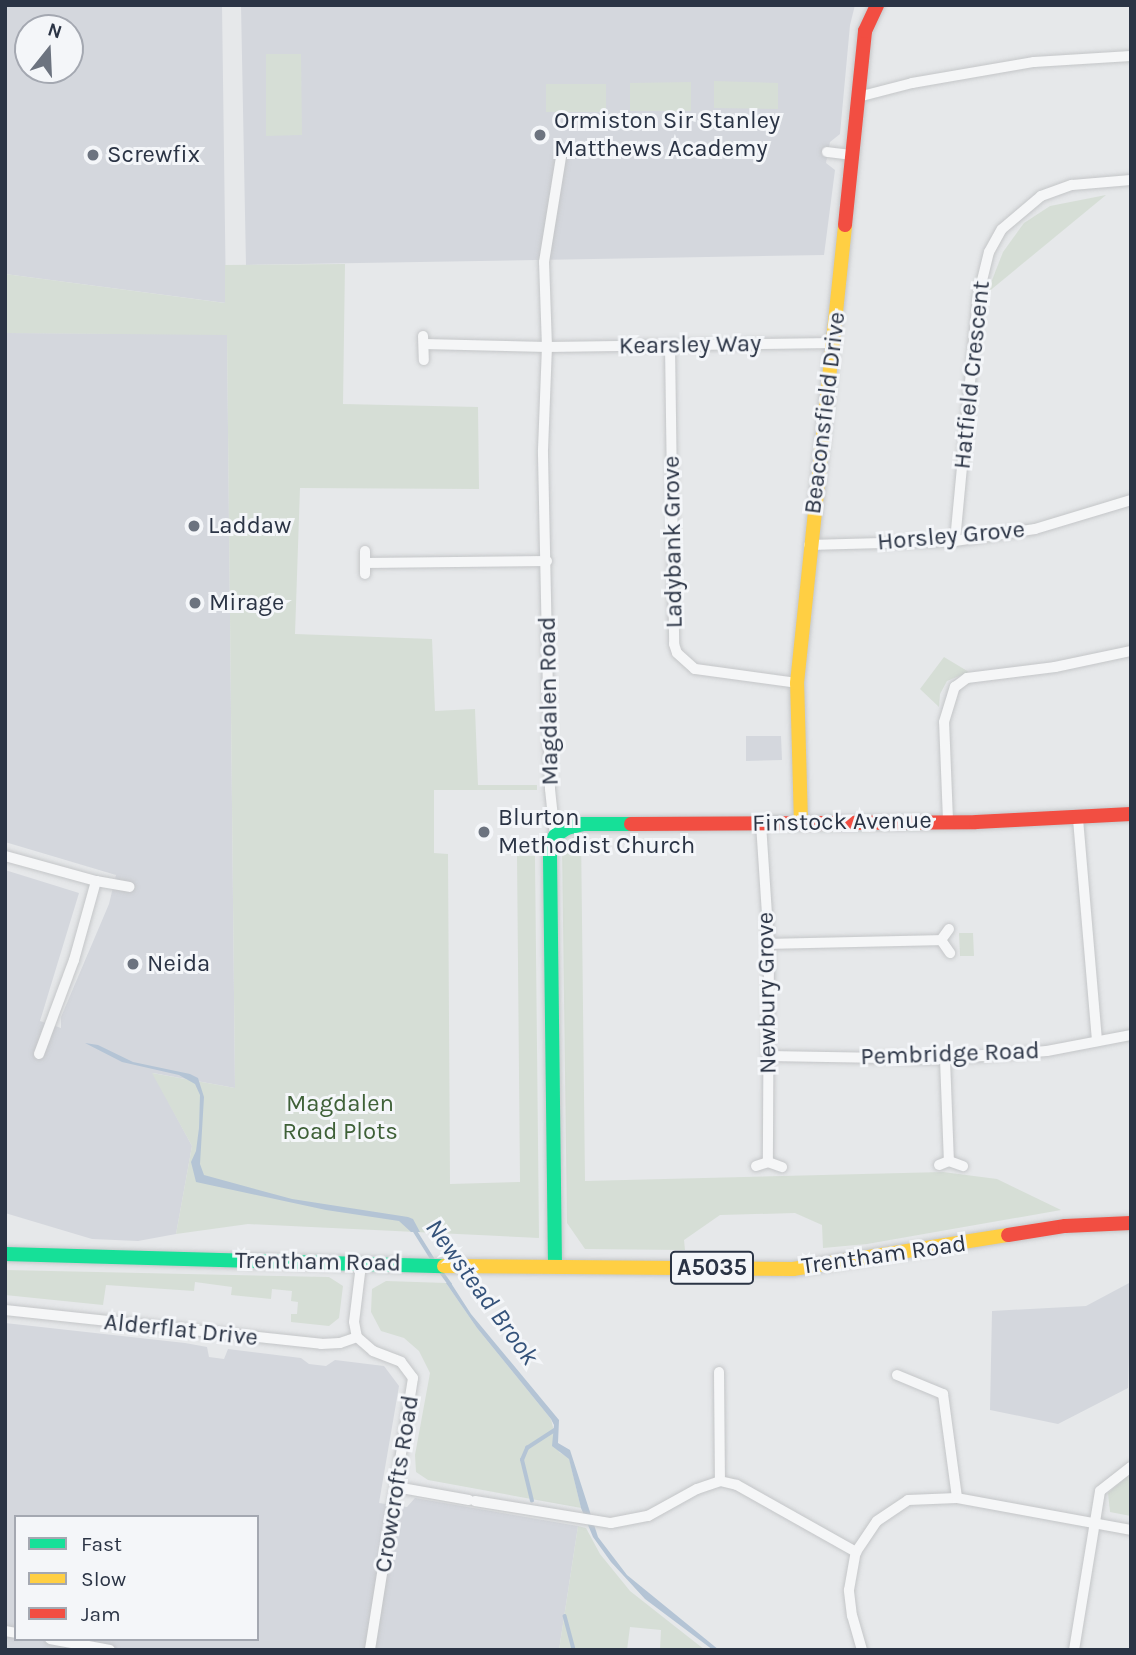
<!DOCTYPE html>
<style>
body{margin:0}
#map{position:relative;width:1136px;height:1655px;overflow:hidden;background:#e6e8ea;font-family:Karla,sans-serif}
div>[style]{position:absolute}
.built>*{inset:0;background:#d4d7dd}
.green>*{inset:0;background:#d6ded6}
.water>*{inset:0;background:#b4c4d5}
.stream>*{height:3.5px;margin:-1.75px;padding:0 1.75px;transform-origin:1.75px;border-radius:1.75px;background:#b4c4d5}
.roads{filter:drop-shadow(0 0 2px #c4c6c8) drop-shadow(0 0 2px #c4c6c8)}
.street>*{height:10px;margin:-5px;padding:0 5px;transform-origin:5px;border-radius:5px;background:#f5f6f7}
.fast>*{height:14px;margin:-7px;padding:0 7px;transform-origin:7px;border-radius:7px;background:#16e098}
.slow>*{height:14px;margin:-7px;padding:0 7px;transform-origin:7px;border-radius:7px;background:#ffcf43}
.jam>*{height:14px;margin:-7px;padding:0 7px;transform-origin:7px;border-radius:7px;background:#f24e42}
.dots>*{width:19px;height:19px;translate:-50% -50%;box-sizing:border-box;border:4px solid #f4f6f9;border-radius:50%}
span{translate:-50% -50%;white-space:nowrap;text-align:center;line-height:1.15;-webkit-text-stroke:6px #f4f6f9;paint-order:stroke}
.shield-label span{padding:2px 5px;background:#f4f6f9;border:2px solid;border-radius:5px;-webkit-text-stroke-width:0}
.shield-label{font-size:23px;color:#2b3445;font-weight:700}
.poi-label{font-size:24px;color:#2b3445}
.left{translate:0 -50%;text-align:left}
.street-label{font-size:24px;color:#2b3445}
.park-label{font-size:24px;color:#3f6138}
.water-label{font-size:26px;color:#34527a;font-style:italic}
.frame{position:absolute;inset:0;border:7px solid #2b3445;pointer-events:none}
.legend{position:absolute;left:14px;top:1515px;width:245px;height:126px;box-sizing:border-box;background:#f4f6f9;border:2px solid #a4a8b1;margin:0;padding:9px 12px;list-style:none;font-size:21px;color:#2b3445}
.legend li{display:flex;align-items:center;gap:14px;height:35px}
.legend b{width:35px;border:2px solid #a4a8b1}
.north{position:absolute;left:14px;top:14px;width:70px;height:70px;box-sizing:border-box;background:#f4f6f9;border:2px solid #a4a8b1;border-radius:50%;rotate:18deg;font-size:19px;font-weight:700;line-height:28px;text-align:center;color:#2b3445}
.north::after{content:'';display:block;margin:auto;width:24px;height:32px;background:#6c737f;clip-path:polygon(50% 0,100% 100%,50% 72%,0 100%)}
</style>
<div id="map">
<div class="built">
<div style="clip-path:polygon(evenodd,5px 5px,222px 5px,226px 303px,5px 274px,5px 5px,28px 28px,70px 28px,70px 70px,28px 70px,28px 28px)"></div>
<div style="clip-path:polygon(241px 5px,855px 5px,850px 25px,840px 134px,830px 142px,826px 163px,835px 170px,824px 255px,246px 265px)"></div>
<div style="clip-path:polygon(5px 333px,227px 334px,235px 1088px,153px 1073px,192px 1146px,176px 1234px,138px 1241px,92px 1239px,5px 1213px,5px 870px,79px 893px,40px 1021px,61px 1028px,61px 1017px,109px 904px,116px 875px,5px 842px)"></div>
<div style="clip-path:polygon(746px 736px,781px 736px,782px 760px,746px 761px)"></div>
<div style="clip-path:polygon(1131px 1282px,1128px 1388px,1058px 1424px,990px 1410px,992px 1311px,1086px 1306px)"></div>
<div style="clip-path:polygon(evenodd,5px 1323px,185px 1343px,207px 1347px,209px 1357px,224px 1359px,228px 1349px,301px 1358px,309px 1364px,326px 1366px,335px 1360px,384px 1366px,399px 1386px,379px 1503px,407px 1507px,415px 1498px,578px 1526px,559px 1650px,5px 1650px,5px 1323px,16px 1517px,257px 1517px,257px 1639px,16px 1639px,16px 1517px)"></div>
</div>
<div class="green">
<div style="clip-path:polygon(266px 54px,301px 54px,302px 135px,266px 136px)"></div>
<div style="clip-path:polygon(714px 81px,778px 83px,778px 109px,714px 108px)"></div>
<div style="clip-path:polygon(691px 82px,691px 111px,630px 111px,630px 83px)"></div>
<div style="clip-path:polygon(546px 84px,606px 84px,606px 112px,546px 112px)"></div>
<div style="clip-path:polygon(1106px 195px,987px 293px,1003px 252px,1024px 223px,1050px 206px)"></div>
<div style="clip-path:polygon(345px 264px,343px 404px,478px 407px,479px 489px,300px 488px,295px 634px,432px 639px,435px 711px,475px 709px,478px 785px,537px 785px,537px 790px,434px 790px,434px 853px,448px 854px,450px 1184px,520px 1182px,517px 856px,535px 856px,539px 1238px,248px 1224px,176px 1234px,192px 1146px,152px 1073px,235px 1088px,227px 335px,5px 333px,5px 274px,225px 303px,225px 265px)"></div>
<div style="clip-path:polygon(944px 657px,969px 672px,947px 681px,940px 694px,939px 707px,920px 689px)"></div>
<div style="clip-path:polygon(581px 832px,585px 1181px,943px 1172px,997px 1179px,1061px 1210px,867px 1244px,823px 1248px,822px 1225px,795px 1213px,720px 1215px,684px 1240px,685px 1250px,585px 1249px,567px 1223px,562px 848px,568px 840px)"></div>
<div style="clip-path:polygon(959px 933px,973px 933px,974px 956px,960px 956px)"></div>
<div style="clip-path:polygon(5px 1270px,329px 1277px,343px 1286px,339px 1318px,329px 1326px,291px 1322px,291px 1314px,297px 1314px,298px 1302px,291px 1301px,292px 1291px,272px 1289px,271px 1299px,231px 1295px,232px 1287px,195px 1282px,194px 1291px,106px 1285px,103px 1305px,5px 1295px)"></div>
<div style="clip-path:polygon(386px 1281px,446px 1283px,477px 1328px,551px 1419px,559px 1452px,569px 1458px,581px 1508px,428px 1480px,416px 1472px,415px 1455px,430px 1373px,419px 1351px,404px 1338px,381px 1331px,371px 1312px,372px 1289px)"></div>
<div style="clip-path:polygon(1131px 1473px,1131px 1516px,1110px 1512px,1108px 1493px)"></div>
<div style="clip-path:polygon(578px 1526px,586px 1528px,600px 1554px,630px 1591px,705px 1650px,660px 1650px,661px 1630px,630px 1627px,627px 1650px,559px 1650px)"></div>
</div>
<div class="water">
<div style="clip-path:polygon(85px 1043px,98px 1045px,133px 1062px,190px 1074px,198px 1078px,204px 1097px,200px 1164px,204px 1175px,292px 1199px,408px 1217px,413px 1219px,420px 1232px,411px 1232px,399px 1221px,326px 1210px,196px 1182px,191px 1162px,196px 1151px,199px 1128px,200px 1095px,195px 1084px,179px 1075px,122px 1062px)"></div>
<div style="clip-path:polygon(446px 1283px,451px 1283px,471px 1314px,559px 1420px,558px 1443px,570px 1450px,598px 1537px,627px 1575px,719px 1650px,713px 1650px,645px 1599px,611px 1562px,593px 1537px,581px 1508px,569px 1459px,552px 1446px,554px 1425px,551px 1419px,477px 1328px)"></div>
</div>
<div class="stream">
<div style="left:414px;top:1229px;width:38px;rotate:58deg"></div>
<div style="left:440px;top:1270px;width:17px;rotate:54deg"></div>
<div style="left:532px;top:1501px;width:42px;rotate:-103.7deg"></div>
<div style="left:522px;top:1460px;width:13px;rotate:-67deg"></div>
<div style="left:527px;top:1448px;width:33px;rotate:-33deg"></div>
<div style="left:565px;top:1616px;width:35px;rotate:75deg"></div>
</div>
<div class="roads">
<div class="street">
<div style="left:858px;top:97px;width:56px;rotate:-14.5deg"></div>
<div style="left:912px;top:83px;width:124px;rotate:-9.8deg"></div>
<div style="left:1034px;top:62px;width:97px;rotate:-3.5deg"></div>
<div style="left:827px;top:152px;width:25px;rotate:7deg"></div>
<div style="left:423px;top:336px;width:24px;rotate:88deg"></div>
<div style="left:424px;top:344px;width:123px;rotate:1.4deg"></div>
<div style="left:547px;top:347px;width:286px;rotate:-0.8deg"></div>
<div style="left:670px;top:345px;width:299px;rotate:89.2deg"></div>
<div style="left:674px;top:644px;width:9px;rotate:72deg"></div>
<div style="left:677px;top:653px;width:24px;rotate:42deg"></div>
<div style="left:695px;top:669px;width:103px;rotate:7.8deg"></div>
<div style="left:955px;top:541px;width:245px;rotate:-84.6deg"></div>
<div style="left:978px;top:297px;width:46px;rotate:-76.3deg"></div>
<div style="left:989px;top:252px;width:26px;rotate:-61deg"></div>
<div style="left:1002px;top:229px;width:51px;rotate:-40.2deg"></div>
<div style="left:1041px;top:196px;width:33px;rotate:-20deg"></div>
<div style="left:1072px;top:185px;width:59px;rotate:-4.8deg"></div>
<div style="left:809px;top:545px;width:146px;rotate:-1.6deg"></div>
<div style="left:955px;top:541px;width:81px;rotate:-8.5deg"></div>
<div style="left:1035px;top:529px;width:100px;rotate:-16.8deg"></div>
<div style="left:365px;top:551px;width:23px;rotate:90deg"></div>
<div style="left:365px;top:563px;width:182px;rotate:-0.6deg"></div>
<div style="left:1078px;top:819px;width:223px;rotate:85.1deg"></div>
<div style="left:948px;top:820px;width:98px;rotate:-92.3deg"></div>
<div style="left:944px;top:722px;width:37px;rotate:-73deg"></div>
<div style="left:955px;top:687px;width:15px;rotate:-37deg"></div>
<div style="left:967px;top:678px;width:89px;rotate:-7.1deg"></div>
<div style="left:1055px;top:667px;width:78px;rotate:-11.9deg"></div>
<div style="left:761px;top:824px;width:120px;rotate:86.2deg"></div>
<div style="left:769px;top:944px;width:218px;rotate:90.3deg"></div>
<div style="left:555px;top:836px;width:47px;rotate:-96.1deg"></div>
<div style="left:550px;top:789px;width:339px;rotate:-91.2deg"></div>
<div style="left:543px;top:450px;width:103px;rotate:-87.8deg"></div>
<div style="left:547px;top:347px;width:85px;rotate:-92deg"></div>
<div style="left:544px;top:262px;width:112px;rotate:-80.8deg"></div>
<div style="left:5px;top:856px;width:94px;rotate:15.4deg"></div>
<div style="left:949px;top:929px;width:14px;rotate:126deg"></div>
<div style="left:941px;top:940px;width:16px;rotate:55deg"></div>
<div style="left:769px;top:944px;width:172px;rotate:-1.3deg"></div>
<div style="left:39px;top:1054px;width:100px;rotate:-69.6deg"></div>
<div style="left:74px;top:960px;width:82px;rotate:-74.4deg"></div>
<div style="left:96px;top:881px;width:34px;rotate:10deg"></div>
<div style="left:768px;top:1056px;width:177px;rotate:1deg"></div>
<div style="left:945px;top:1059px;width:102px;rotate:-4.5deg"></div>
<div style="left:1047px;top:1051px;width:86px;rotate:-10.8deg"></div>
<div style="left:945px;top:1059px;width:102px;rotate:87.8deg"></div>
<div style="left:939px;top:1165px;width:11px;rotate:-22deg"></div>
<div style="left:949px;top:1161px;width:15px;rotate:20deg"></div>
<div style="left:756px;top:1166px;width:13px;rotate:-18deg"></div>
<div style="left:768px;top:1162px;width:15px;rotate:20deg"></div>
<div style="left:361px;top:1265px;width:57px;rotate:97deg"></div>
<div style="left:354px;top:1322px;width:15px;rotate:79deg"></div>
<div style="left:357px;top:1337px;width:21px;rotate:41deg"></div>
<div style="left:373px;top:1351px;width:30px;rotate:21deg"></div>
<div style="left:401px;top:1362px;width:20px;rotate:53deg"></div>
<div style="left:413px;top:1378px;width:275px;rotate:99deg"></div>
<div style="left:5px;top:1310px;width:318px;rotate:6.1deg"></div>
<div style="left:321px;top:1344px;width:19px;rotate:-3deg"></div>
<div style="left:340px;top:1343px;width:18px;rotate:-19deg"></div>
<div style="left:719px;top:1372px;width:109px;rotate:89.5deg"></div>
<div style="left:897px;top:1375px;width:50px;rotate:22.4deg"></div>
<div style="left:943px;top:1394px;width:105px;rotate:82.3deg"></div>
<div style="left:720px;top:1481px;width:17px;rotate:13deg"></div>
<div style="left:737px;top:1485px;width:137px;rotate:29.4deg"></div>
<div style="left:396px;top:1487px;width:74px;rotate:10.1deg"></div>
<div style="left:475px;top:1501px;width:138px;rotate:9.2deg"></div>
<div style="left:611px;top:1523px;width:38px;rotate:-11deg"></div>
<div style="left:648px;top:1516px;width:56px;rotate:-28.9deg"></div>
<div style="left:697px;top:1489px;width:24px;rotate:-19deg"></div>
<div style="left:5px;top:1631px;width:11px;rotate:10deg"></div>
<div style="left:50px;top:1639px;width:61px;rotate:10.4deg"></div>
<div style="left:862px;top:1650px;width:35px;rotate:-106deg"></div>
<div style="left:852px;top:1616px;width:26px;rotate:-97deg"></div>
<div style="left:849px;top:1590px;width:39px;rotate:-80deg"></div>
<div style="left:856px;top:1552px;width:37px;rotate:-56deg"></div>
<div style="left:877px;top:1521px;width:37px;rotate:-34deg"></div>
<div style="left:908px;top:1500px;width:49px;rotate:-2.3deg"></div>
<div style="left:957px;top:1498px;width:177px;rotate:10.4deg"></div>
<div style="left:1074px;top:1650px;width:161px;rotate:-80.7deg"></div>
<div style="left:1100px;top:1491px;width:39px;rotate:-38deg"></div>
</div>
<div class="fast">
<div style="left:5px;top:1254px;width:439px;rotate:1.6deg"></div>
<div style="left:555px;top:1266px;width:417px;rotate:-90.7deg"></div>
<div style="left:550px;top:849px;width:14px;rotate:-69deg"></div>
<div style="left:555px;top:836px;width:14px;rotate:-34deg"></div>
<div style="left:567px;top:828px;width:16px;rotate:-14deg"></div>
<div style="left:583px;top:824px;width:48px"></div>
</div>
<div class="slow">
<div style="left:801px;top:823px;width:140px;rotate:-91.6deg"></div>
<div style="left:797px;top:683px;width:461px;rotate:-84deg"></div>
<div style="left:444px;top:1266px;width:349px;rotate:0.5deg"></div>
<div style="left:793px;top:1269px;width:218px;rotate:-9deg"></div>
</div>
<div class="jam">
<div style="left:845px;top:225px;width:195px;rotate:-84.1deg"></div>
<div style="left:865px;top:31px;width:29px;rotate:-65deg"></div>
<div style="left:631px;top:824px;width:345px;rotate:-0.3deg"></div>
<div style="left:976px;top:822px;width:155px;rotate:-3deg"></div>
<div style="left:1008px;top:1235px;width:58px;rotate:-9deg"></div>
<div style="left:1065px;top:1226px;width:66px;rotate:-2.6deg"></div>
</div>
</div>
<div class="dots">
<div style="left:540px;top:135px;background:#6c737f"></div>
<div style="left:93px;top:155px;background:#6c737f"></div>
<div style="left:194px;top:526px;background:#6c737f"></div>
<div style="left:195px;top:603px;background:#6c737f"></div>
<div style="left:484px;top:832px;background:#6c737f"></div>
<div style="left:133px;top:964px;background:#6c737f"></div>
</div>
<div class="shield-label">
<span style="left:712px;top:1268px">A5035</span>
</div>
<div class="poi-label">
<span class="left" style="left:554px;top:135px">Ormiston Sir Stanley<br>Matthews Academy</span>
<span class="left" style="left:107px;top:155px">Screwfix</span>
<span class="left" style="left:208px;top:526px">Laddaw</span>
<span class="left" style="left:209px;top:603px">Mirage</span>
<span class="left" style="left:498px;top:832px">Blurton<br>Methodist Church</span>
<span class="left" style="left:147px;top:964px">Neida</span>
</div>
<div class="street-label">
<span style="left:690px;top:345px;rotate:-1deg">Kearsley Way</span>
<span style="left:972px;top:375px;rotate:-84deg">Hatfield Crescent</span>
<span style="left:825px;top:413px;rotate:-83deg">Beaconsfield Drive</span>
<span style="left:951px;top:536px;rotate:-5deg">Horsley Grove</span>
<span style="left:673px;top:542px;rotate:-91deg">Ladybank Grove</span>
<span style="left:549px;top:701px;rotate:-91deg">Magdalen Road</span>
<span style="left:842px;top:822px;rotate:-1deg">Finstock Avenue</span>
<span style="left:767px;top:993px;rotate:-91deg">Newbury Grove</span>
<span style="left:950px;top:1054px;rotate:-2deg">Pembridge Road</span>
<span style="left:884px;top:1255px;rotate:-8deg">Trentham Road</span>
<span style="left:318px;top:1262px;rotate:1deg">Trentham Road</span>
<span style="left:181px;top:1330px;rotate:6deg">Alderflat Drive</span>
<span style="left:397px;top:1484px;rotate:-81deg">Crowcrofts Road</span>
</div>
<div class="park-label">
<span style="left:340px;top:1118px">Magdalen<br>Road Plots</span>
</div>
<div class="water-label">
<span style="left:482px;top:1292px;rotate:54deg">Newstead Brook</span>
</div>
<div class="frame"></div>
<ul class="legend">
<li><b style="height:9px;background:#16e098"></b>Fast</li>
<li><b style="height:9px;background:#ffcf43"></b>Slow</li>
<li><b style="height:9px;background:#f24e42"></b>Jam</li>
</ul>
<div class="north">N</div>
</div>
